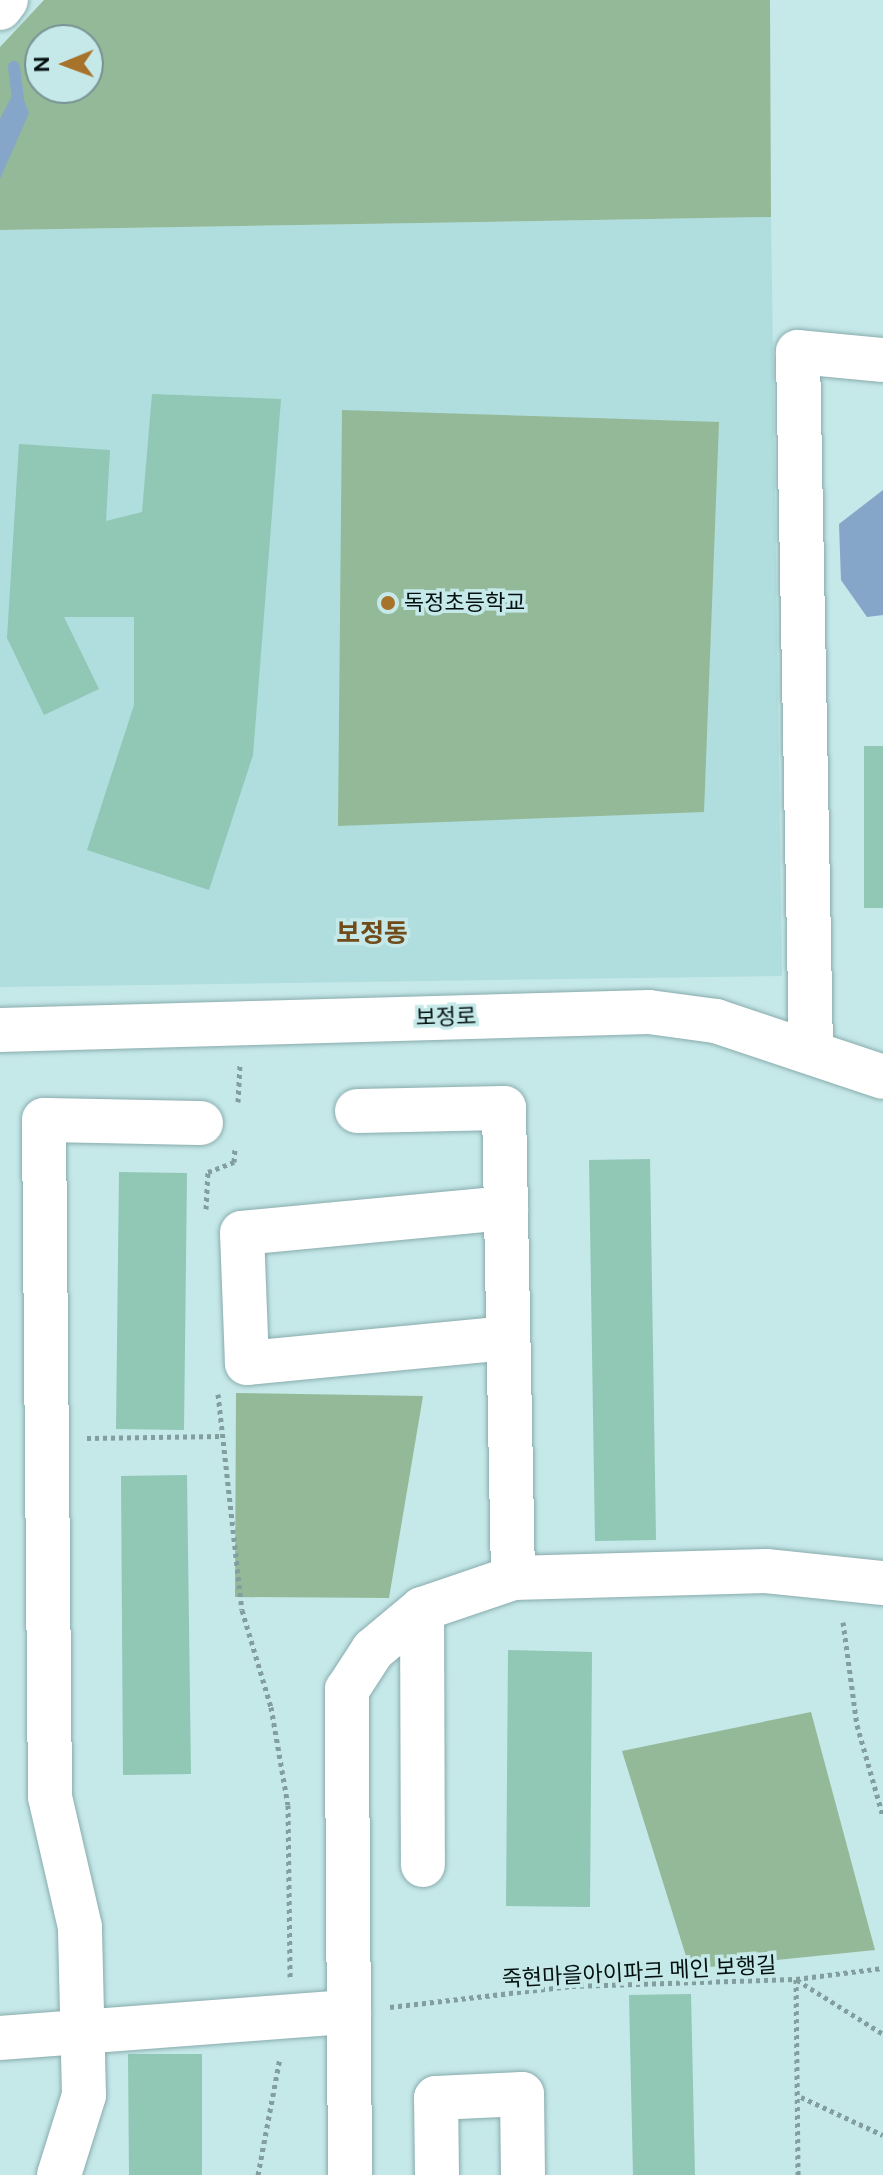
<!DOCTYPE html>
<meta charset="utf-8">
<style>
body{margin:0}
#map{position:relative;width:883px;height:2175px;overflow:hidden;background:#c5e8e9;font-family:"DM Sans","Noto Sans KR",sans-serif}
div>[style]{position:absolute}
.built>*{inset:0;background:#b0ddde}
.green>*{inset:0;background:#94b998}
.water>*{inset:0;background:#85a6c9}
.stream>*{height:12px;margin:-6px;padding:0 6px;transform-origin:6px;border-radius:6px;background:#85a6c9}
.building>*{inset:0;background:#90c7b5}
.path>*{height:5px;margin-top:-2.5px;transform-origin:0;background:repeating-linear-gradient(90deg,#839e9f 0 4px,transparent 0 8px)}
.roads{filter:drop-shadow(0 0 2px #89abac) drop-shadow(0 0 2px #89abac)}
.minor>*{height:44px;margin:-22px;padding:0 22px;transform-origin:22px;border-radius:22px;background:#fff}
.dots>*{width:22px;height:22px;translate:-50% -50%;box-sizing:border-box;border:4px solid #c5e8e9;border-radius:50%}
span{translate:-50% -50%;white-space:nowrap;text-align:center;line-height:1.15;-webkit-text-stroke:7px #c5e8e9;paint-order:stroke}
.poi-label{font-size:22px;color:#041010}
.left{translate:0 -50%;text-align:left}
.street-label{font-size:22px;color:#041010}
.quarter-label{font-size:26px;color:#704c1b;font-weight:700}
.north{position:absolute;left:24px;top:24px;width:80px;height:80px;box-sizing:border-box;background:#c5e8e9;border:2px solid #789292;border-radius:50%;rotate:269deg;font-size:22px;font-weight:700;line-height:32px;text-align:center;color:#041010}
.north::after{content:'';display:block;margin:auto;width:28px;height:36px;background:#a7732b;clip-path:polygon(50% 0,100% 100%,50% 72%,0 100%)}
</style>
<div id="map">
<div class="built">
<div style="clip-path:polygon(771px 217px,782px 976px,0 987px,0 230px)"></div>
</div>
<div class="green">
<div style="clip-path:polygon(evenodd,44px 0,770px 0,771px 217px,0 230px,0 47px,44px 0,40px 40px,88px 40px,88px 88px,40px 88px,40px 40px)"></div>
<div style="clip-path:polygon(342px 410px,719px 422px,704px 812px,338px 826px)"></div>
<div style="clip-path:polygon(236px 1393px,423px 1396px,389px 1598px,235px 1597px)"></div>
<div style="clip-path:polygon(811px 1712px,875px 1950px,690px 1969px,622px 1751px)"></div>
</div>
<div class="water">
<div style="clip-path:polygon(18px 84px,29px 113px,0 179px,0 119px)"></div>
<div style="clip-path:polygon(883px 490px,883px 615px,867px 617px,841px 580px,839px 524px)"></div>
</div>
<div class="stream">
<div style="left:14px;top:67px;width:32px;rotate:83deg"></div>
</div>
<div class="building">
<div style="clip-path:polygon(152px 394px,281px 399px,253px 755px,209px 890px,87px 850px,134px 705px,134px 617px,64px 617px,99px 689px,44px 715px,7px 638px,19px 444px,110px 450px,106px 521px,142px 512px)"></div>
<div style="clip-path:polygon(864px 746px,883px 746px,883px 908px,864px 908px)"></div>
<div style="clip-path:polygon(650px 1159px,656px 1540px,595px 1541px,589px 1160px)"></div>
<div style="clip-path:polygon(119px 1172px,187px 1173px,184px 1430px,116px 1429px)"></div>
<div style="clip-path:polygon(187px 1475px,191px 1774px,123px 1775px,121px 1476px)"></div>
<div style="clip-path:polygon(508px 1650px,592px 1652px,590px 1907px,506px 1906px)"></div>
<div style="clip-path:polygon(691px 1994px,695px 2175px,633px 2175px,629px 1995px)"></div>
<div style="clip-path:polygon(128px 2054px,202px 2054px,202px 2175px,129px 2175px)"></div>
</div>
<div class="path">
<div style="left:238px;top:1102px;width:38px;rotate:-87deg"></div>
<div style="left:206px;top:1209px;width:37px;rotate:-87deg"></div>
<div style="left:208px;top:1172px;width:28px;rotate:-21deg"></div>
<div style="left:234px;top:1162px;width:14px;rotate:-86deg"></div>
<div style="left:218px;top:1394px;width:217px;rotate:83.7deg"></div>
<div style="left:242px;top:1610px;width:101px;rotate:73.4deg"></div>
<div style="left:271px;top:1707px;width:99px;rotate:80.2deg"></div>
<div style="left:288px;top:1805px;width:172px;rotate:89.3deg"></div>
<div style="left:87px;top:1438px;width:135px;rotate:-0.8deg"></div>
<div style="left:843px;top:1622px;width:104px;rotate:82.3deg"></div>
<div style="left:857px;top:1725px;width:95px;rotate:74.1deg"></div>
<div style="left:796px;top:1979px;width:196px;rotate:89.4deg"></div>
<div style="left:797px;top:1980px;width:102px;rotate:32.1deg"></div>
<div style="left:390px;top:2007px;width:183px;rotate:-6.6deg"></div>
<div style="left:572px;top:1986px;width:224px;rotate:-1.8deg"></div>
<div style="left:796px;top:1979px;width:88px;rotate:-7.2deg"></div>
<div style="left:801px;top:2097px;width:90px;rotate:24.9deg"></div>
<div style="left:258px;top:2175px;width:119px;rotate:-79.4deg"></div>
</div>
<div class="roads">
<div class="minor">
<div style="left:0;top:8px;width:10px;rotate:-53deg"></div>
<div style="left:0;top:1030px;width:649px;rotate:-1.59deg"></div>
<div style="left:649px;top:1012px;width:68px;rotate:7.7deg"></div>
<div style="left:716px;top:1021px;width:176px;rotate:18.5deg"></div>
<div style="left:811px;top:1050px;width:698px;rotate:-91.07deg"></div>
<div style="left:798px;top:352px;width:85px;rotate:5.4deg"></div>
<div style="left:357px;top:1111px;width:147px;rotate:-1.2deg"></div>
<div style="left:504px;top:1108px;width:470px;rotate:88.9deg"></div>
<div style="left:506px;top:1208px;width:265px;rotate:174.6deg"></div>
<div style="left:242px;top:1233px;width:130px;rotate:87.8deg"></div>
<div style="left:247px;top:1363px;width:262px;rotate:-5.5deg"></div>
<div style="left:422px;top:1609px;width:256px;rotate:89.8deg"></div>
<div style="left:0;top:2038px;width:350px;rotate:-4.3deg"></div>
<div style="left:59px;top:2175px;width:84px;rotate:-72.6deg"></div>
<div style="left:84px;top:2095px;width:168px;rotate:-91.4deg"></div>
<div style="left:80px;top:1927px;width:133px;rotate:-103deg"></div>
<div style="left:50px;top:1797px;width:677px;rotate:-90.51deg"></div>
<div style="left:44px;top:1120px;width:157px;rotate:1.1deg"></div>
<div style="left:350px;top:2175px;width:485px;rotate:-90.4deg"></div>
<div style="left:347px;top:1690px;width:48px;rotate:-57deg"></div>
<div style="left:373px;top:1650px;width:64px;rotate:-39.9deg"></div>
<div style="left:422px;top:1609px;width:96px;rotate:-18.8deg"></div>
<div style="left:513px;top:1578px;width:253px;rotate:-1.6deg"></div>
<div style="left:766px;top:1571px;width:118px;rotate:5.9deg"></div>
<div style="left:437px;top:2175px;width:77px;rotate:-90.7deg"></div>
<div style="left:436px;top:2098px;width:86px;rotate:-2.7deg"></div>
<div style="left:522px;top:2094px;width:81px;rotate:89.3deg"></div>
</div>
</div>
<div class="dots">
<div style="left:388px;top:603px;background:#a7732b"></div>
</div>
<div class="poi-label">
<span class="left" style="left:404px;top:603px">독정초등학교</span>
</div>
<div class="street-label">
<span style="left:446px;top:1017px;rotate:-2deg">보정로</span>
<span style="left:639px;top:1972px;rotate:-3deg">죽현마을아이파크 메인 보행길</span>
</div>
<div class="quarter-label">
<span style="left:372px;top:934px">보정동</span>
</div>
<div class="north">N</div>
</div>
